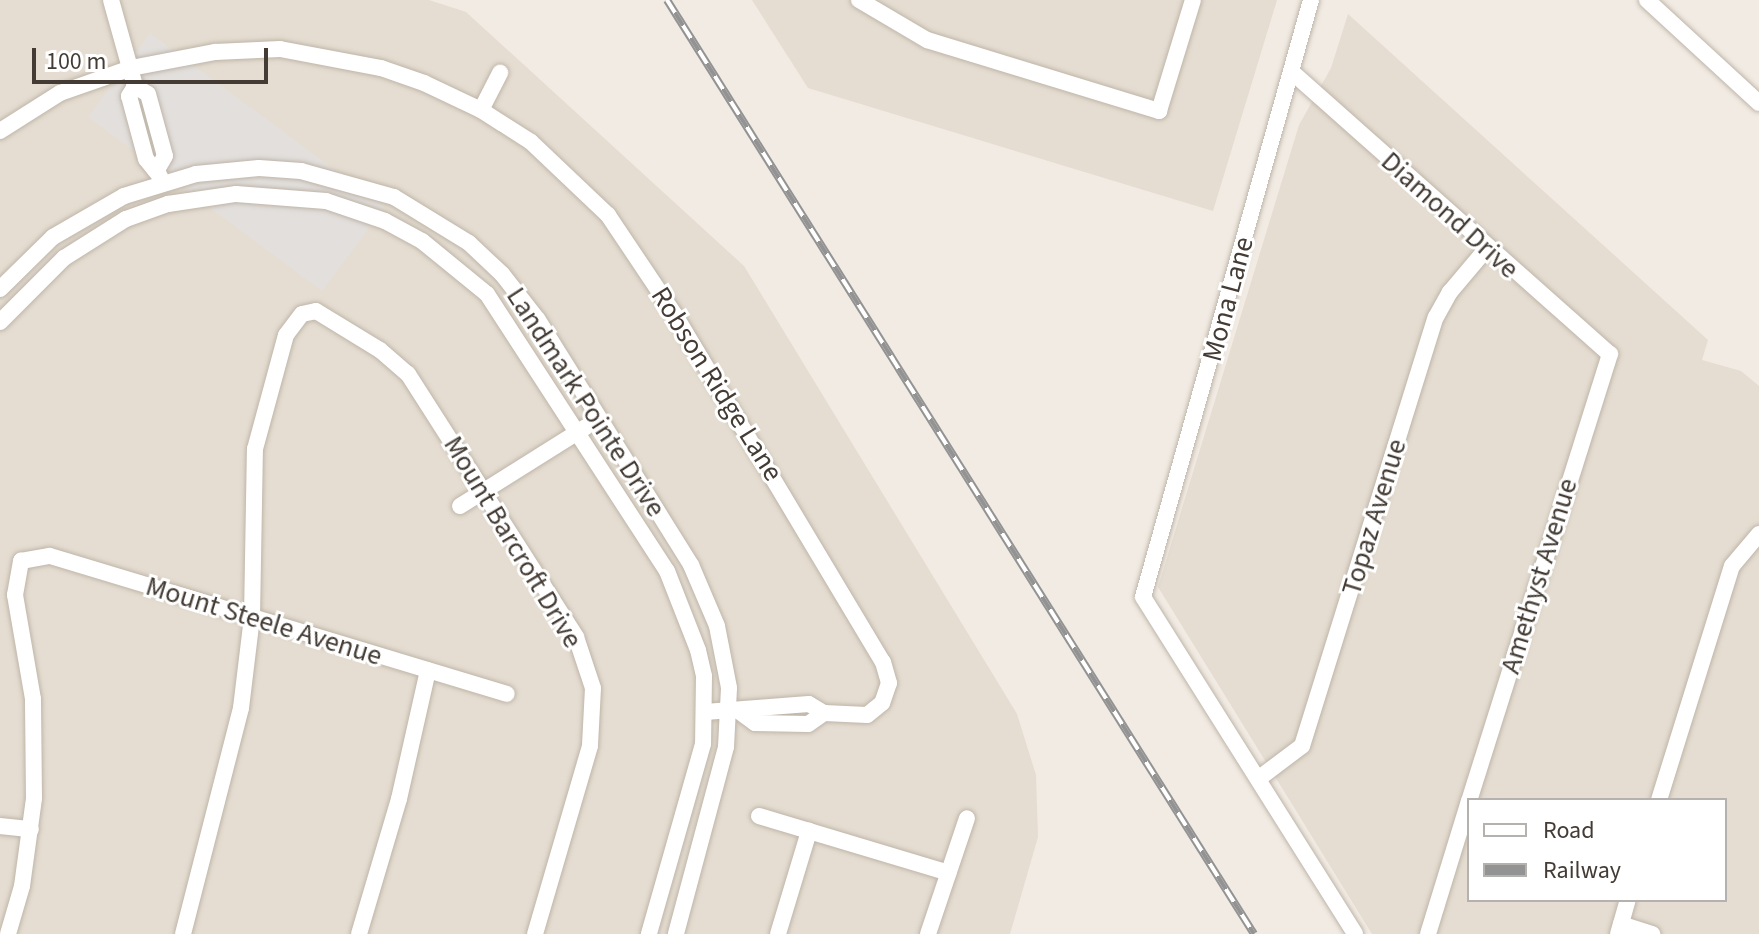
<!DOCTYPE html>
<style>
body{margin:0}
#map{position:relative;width:1759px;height:934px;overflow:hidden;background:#f1ebe3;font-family:"Source Sans 3",sans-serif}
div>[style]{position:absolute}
.residential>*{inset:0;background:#e5ddd1}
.parking>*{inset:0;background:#e2dfdc}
.roads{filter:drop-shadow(0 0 2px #bfb5a9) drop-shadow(0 0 2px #bfb5a9)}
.minor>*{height:16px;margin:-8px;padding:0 8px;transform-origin:8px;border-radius:8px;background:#fff}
.rail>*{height:8px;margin-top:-4px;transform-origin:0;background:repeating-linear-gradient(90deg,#fff 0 15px,#939393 0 30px);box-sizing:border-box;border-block:2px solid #939393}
span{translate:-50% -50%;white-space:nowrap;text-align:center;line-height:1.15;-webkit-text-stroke:6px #fff;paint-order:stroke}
.street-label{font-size:28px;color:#433b34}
.legend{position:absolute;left:1467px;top:798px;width:260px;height:104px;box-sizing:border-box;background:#fff;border:2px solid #b4b1ae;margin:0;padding:10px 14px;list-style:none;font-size:24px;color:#433b34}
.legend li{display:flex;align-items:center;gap:16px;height:40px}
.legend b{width:40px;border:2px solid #b4b1ae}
.scale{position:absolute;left:32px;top:48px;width:236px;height:36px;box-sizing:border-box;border:4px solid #433b34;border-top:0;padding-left:10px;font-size:24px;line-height:28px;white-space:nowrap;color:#433b34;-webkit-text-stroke:6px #fff;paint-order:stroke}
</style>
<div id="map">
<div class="residential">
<div style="clip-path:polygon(0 0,429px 0,466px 12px,744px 266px,1017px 714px,1036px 775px,1038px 837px,1010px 934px,0 934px)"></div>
<div style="clip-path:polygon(752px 0,1277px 0,1213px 211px,808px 88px)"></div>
<div style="clip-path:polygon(evenodd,1348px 14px,1708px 340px,1702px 360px,1741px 371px,1759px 386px,1759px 934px,1372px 934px,1158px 587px,1299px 125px,1331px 68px,1348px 14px,1469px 800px,1725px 800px,1725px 900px,1469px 900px,1469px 800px)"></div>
</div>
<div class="parking">
<div style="clip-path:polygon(150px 33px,385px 207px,322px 291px,88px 117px)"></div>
</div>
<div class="roads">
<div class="minor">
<div style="left:111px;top:0;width:89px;rotate:74.4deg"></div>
<div style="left:135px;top:86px;width:15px;rotate:32deg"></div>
<div style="left:148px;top:94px;width:64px;rotate:74.7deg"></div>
<div style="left:165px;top:156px;width:14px;rotate:120deg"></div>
<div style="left:859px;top:0;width:79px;rotate:30.5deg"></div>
<div style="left:927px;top:40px;width:243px;rotate:17deg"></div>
<div style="left:1159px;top:111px;width:116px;rotate:-73deg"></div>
<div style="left:1311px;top:0;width:620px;rotate:105.72deg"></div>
<div style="left:1143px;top:597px;width:398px;rotate:57.8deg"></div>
<div style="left:1647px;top:0;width:152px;rotate:42.6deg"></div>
<div style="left:1292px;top:72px;width:425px;rotate:41.6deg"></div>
<div style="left:1610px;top:354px;width:468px;rotate:107.5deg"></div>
<div style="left:135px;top:86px;width:12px;rotate:121deg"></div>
<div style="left:129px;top:96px;width:65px;rotate:74.9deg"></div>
<div style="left:146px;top:159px;width:22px;rotate:51deg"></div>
<div style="left:481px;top:110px;width:42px;rotate:-62.8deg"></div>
<div style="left:0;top:131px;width:71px;rotate:-32.3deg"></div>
<div style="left:60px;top:93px;width:75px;rotate:-19.4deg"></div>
<div style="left:131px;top:68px;width:86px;rotate:-10.8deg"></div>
<div style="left:215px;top:52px;width:65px;rotate:-2.6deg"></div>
<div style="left:280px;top:49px;width:103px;rotate:10.7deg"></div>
<div style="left:381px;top:68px;width:46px;rotate:19.2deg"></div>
<div style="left:424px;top:83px;width:63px;rotate:25.3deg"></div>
<div style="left:481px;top:110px;width:59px;rotate:32.6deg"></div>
<div style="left:531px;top:142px;width:106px;rotate:43.5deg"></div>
<div style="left:608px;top:215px;width:120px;rotate:56.2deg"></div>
<div style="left:675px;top:315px;width:405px;rotate:59.1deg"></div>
<div style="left:883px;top:662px;width:22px;rotate:74deg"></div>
<div style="left:889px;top:683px;width:21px;rotate:109deg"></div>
<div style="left:882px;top:703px;width:19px;rotate:141deg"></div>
<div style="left:867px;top:715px;width:43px;rotate:-177.3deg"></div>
<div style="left:824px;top:713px;width:19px;rotate:145deg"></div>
<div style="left:808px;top:724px;width:53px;rotate:-178.9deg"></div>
<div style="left:755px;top:723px;width:19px;rotate:-144deg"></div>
<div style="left:0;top:289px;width:74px;rotate:-44.5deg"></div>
<div style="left:53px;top:237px;width:82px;rotate:-30deg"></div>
<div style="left:124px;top:196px;width:75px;rotate:-17deg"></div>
<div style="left:196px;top:174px;width:63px;rotate:-5.4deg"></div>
<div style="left:259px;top:168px;width:42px;rotate:4.1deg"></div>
<div style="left:301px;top:171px;width:97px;rotate:15.6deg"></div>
<div style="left:394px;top:197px;width:88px;rotate:31.5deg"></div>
<div style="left:469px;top:243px;width:45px;rotate:43.2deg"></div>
<div style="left:502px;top:274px;width:58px;rotate:52deg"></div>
<div style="left:538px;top:320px;width:289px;rotate:58deg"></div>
<div style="left:691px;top:565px;width:66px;rotate:66.9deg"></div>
<div style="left:717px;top:626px;width:63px;rotate:79deg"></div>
<div style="left:729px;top:688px;width:59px;rotate:92.9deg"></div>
<div style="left:726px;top:747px;width:194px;rotate:105deg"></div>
<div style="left:0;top:322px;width:91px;rotate:-45deg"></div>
<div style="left:64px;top:258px;width:73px;rotate:-32.2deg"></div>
<div style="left:126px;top:219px;width:45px;rotate:-19.7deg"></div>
<div style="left:168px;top:204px;width:69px;rotate:-8.4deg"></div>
<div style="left:236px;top:194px;width:90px;rotate:4.4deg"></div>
<div style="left:326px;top:201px;width:62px;rotate:18.7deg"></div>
<div style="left:385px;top:221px;width:42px;rotate:28.4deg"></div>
<div style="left:422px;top:241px;width:84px;rotate:39.2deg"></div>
<div style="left:487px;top:294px;width:330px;rotate:57deg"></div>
<div style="left:667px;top:571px;width:85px;rotate:68.6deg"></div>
<div style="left:698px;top:650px;width:27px;rotate:77deg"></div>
<div style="left:704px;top:676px;width:68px;rotate:90.8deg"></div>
<div style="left:703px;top:744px;width:198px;rotate:105.9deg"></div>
<div style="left:460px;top:506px;width:149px;rotate:-32.1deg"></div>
<div style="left:705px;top:712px;width:104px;rotate:-4.4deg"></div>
<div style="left:809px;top:704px;width:17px;rotate:31deg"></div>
<div style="left:1258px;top:779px;width:55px;rotate:-36.9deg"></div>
<div style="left:1302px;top:746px;width:449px;rotate:-72.7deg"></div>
<div style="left:1436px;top:317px;width:29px;rotate:-61deg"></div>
<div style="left:1450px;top:292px;width:57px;rotate:-49.9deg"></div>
<div style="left:1659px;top:800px;width:245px;rotate:-72.7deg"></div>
<div style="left:1732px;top:566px;width:42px;rotate:-49.8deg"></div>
<div style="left:759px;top:816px;width:198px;rotate:16.7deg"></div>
<div style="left:0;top:826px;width:31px;rotate:6deg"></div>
<div style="left:1621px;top:924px;width:33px;rotate:18deg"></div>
<div style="left:8px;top:934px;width:50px;rotate:-73.7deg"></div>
<div style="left:22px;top:886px;width:89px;rotate:-82.2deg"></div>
<div style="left:34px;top:798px;width:99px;rotate:-90.6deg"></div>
<div style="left:33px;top:699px;width:106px;rotate:-99.8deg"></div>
<div style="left:15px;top:595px;width:35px;rotate:-80deg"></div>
<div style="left:21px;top:561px;width:29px;rotate:-10deg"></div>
<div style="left:50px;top:556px;width:477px;rotate:16.8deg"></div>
<div style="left:183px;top:934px;width:233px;rotate:-75.6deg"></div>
<div style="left:241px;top:708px;width:92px;rotate:-83.1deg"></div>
<div style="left:252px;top:617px;width:168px;rotate:-89deg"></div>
<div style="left:255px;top:449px;width:118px;rotate:-74.8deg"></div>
<div style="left:286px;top:335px;width:26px;rotate:-53deg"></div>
<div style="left:302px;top:314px;width:14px;rotate:-12deg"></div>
<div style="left:316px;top:311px;width:75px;rotate:31.4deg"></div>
<div style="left:380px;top:350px;width:37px;rotate:41deg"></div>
<div style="left:408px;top:374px;width:312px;rotate:57.4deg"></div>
<div style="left:576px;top:637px;width:54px;rotate:71.6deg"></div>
<div style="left:593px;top:688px;width:58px;rotate:93deg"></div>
<div style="left:590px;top:746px;width:196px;rotate:106.3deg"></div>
<div style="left:359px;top:934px;width:141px;rotate:-73.5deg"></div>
<div style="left:399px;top:799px;width:132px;rotate:-77.3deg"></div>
<div style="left:778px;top:934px;width:108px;rotate:-73.2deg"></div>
<div style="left:928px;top:934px;width:122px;rotate:-71.4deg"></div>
<div style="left:1428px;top:934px;width:139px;rotate:-72.9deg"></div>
<div style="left:1618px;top:934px;width:35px;rotate:-74deg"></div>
</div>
</div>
<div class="rail">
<div style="left:667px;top:0;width:1103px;rotate:57.85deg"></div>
</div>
<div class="street-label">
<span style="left:1450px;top:215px;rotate:42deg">Diamond Drive</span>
<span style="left:1228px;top:299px;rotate:-75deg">Mona Lane</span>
<span style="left:717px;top:384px;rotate:58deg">Robson Ridge Lane</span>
<span style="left:586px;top:402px;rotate:57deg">Landmark Pointe Drive</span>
<span style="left:1374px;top:517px;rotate:-73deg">Topaz Avenue</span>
<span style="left:513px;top:542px;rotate:59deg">Mount Barcroft Drive</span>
<span style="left:1539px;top:576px;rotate:-73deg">Amethyst Avenue</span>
<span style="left:264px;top:621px;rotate:17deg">Mount Steele Avenue</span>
</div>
<ul class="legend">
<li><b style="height:10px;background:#fff"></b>Road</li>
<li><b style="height:10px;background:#939393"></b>Railway</li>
</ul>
<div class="scale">100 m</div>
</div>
